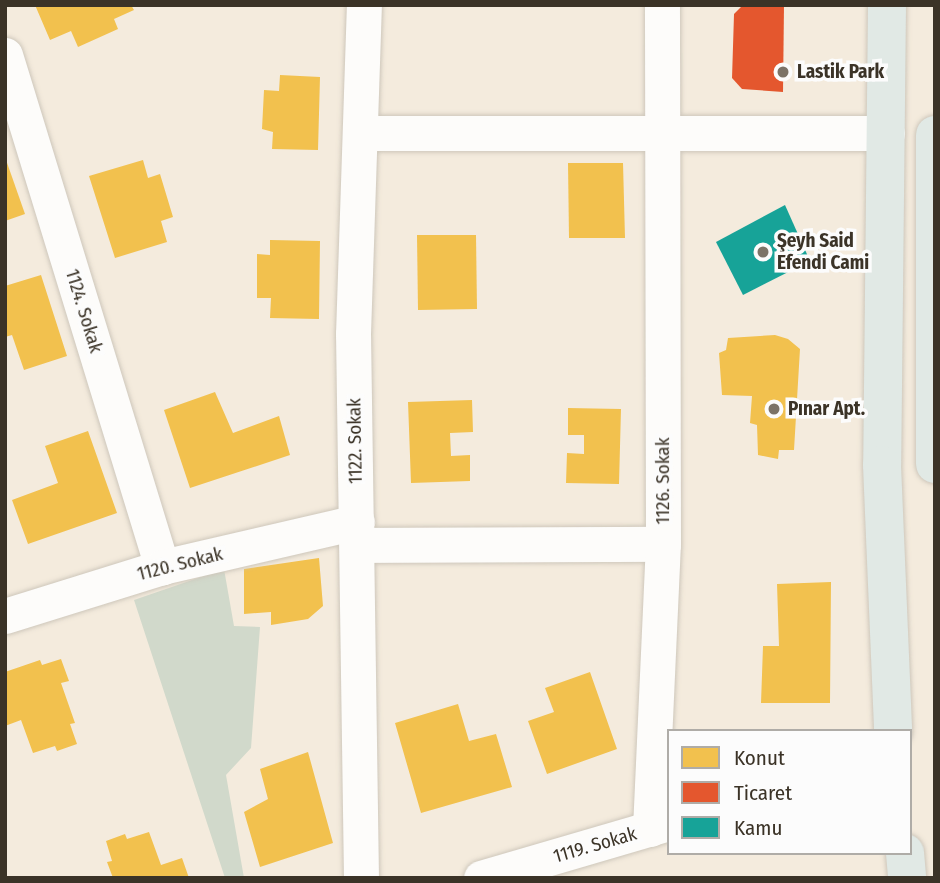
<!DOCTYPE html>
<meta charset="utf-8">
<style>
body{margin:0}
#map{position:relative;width:940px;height:883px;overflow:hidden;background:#f4ebdd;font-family:"Fira Sans Condensed",sans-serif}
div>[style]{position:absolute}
.green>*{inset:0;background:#d1d9cb}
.homes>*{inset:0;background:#f2c14e}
.shops>*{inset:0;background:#e4572e}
.public>*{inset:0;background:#17a398}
.roads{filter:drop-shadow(0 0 2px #cec7bb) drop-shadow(0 0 2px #cec7bb)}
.minor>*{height:35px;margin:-17.5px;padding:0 17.5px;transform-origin:17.5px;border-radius:17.5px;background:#fdfcfa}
.major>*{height:38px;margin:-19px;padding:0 19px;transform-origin:19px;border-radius:19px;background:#e1e9e5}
.dots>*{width:19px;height:19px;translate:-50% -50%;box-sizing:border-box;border:4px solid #fcfcfc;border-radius:50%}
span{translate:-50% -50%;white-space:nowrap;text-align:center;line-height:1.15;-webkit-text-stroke:7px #fcfcfc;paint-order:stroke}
.poi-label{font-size:19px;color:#3b3327;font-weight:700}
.left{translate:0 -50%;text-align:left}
.street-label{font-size:19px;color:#3b3327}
.frame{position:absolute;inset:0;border:7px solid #3b3327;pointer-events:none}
.legend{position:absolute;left:667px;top:729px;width:245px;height:126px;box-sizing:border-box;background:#fcfcfc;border:2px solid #afaca7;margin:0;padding:9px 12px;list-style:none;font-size:21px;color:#3b3327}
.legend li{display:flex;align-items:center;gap:14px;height:35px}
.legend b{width:35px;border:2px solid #afaca7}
</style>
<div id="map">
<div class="green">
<div style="clip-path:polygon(224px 569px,234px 626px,260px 627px,251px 748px,226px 775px,244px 878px,225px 878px,134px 600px)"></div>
</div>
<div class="homes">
<div style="clip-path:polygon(35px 5px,131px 5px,134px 10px,114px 19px,118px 29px,78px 47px,71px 31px,50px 40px)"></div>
<div style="clip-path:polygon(280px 75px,320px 77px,318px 150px,272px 149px,273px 132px,262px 129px,264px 90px,279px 91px)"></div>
<div style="clip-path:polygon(5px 157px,25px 214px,5px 221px)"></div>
<div style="clip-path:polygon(143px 160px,148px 178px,160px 174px,173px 217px,161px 221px,167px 242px,115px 258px,89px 176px)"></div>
<div style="clip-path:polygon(568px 163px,623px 163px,625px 238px,569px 238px)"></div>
<div style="clip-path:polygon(417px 235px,476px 235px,477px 309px,418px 310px)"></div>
<div style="clip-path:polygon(270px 240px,320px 241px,319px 319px,270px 318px,271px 298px,257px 298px,257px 254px,270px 255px)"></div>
<div style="clip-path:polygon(41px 275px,67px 356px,24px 370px,12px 335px,5px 337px,5px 286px)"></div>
<div style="clip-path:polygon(775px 335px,788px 339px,800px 349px,794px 450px,779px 450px,778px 459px,758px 455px,757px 425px,750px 423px,752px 396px,722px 395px,719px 353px,726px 350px,728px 338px)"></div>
<div style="clip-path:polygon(215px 392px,233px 433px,279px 416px,290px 455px,190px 488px,164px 410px)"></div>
<div style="clip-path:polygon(472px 400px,473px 432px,450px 433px,451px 456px,470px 455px,470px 481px,411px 483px,408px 402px)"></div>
<div style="clip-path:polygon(568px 408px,621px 409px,619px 484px,566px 483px,567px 453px,584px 454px,584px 435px,568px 435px)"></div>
<div style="clip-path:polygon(88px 431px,117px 513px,28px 544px,12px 500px,58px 483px,45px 446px)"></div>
<div style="clip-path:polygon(319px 558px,323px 606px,308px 619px,271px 625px,271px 612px,244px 614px,244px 569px)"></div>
<div style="clip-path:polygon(831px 582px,830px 703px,761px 703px,763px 646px,779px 646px,777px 584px)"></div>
<div style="clip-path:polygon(61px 659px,69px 681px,61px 683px,75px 723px,70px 724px,77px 744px,57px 751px,55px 746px,33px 753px,21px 720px,5px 726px,5px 672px,40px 660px,42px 665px)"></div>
<div style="clip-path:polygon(590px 672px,617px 749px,547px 774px,528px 721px,554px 712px,545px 688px)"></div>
<div style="clip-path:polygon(458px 704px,469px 741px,496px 734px,512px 787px,421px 813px,395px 723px)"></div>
<div style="clip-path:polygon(308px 752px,333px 843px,260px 867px,244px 812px,268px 799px,260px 769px)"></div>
<div style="clip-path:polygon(149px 832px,161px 865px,182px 858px,189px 878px,113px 878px,107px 862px,112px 861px,106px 841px,125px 834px,127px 839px)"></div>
</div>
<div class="shops">
<div style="clip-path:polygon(743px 5px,784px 5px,783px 92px,742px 89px,732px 78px,734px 14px)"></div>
</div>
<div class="public">
<div style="clip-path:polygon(785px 205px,810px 261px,743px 295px,716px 242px)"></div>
</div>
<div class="roads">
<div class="minor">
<div style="left:5px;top:55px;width:536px;rotate:72.95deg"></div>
<div style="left:360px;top:133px;width:527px"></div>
<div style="left:357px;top:545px;width:306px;rotate:-0.2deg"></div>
<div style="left:5px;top:616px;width:164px;rotate:-17.3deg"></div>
<div style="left:162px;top:567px;width:200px;rotate:-13deg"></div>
<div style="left:650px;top:829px;width:285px;rotate:-87.4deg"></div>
<div style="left:663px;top:544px;width:539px;rotate:-90.11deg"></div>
<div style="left:361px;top:878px;width:544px;rotate:-90.84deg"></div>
<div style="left:353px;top:334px;width:329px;rotate:-88.1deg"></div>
<div style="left:481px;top:878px;width:196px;rotate:-16.3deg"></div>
</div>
<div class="major">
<div style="left:887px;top:5px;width:460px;rotate:90.6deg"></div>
<div style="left:882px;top:465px;width:266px;rotate:87.6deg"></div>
<div style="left:935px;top:135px;width:329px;rotate:90deg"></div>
<div style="left:905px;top:853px;width:25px;rotate:85deg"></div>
</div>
</div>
<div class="dots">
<div style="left:783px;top:72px;background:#7c7367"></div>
<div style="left:763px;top:252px;background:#7c7367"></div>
<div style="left:774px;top:409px;background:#7c7367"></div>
</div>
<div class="poi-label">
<span class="left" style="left:797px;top:72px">Lastik Park</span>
<span class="left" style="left:777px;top:252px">Şeyh Said<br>Efendi Cami</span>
<span class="left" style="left:788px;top:409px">Pınar Apt.</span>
</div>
<div class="street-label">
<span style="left:84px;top:311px;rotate:73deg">1124. Sokak</span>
<span style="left:355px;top:441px;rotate:-91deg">1122. Sokak</span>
<span style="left:663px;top:481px;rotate:-90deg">1126. Sokak</span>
<span style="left:180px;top:564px;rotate:-14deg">1120. Sokak</span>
<span style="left:595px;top:845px;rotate:-16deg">1119. Sokak</span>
</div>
<div class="frame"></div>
<ul class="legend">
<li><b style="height:19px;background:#f2c14e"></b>Konut</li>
<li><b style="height:19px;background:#e4572e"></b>Ticaret</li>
<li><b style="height:19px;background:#17a398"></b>Kamu</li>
</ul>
</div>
